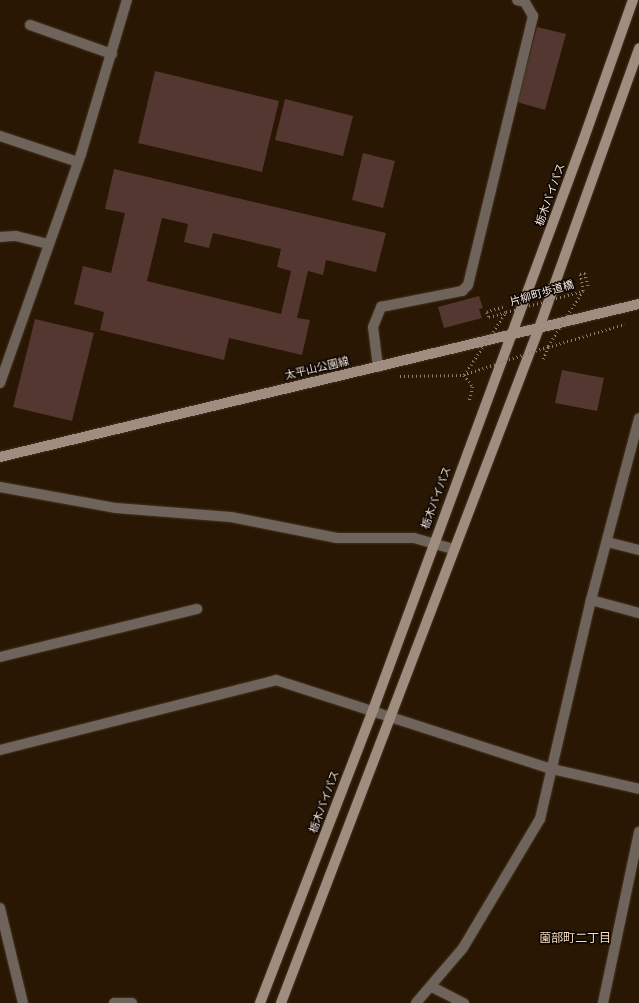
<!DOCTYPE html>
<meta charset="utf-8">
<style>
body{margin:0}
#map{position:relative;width:639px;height:1003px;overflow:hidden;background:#291703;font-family:"Alegreya Sans","Noto Sans JP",sans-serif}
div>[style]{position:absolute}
.building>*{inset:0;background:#543730}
.path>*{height:2.5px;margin-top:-1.25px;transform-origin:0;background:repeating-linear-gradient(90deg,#8e7e6e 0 1px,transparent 0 4px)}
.roads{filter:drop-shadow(0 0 1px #453421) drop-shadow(0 0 1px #453421)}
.street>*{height:10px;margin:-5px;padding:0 5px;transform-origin:5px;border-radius:5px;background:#6f645b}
.secondary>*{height:10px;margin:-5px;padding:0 5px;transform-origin:5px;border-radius:5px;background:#9f8e7f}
.path-bridge>*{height:2.5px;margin-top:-1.25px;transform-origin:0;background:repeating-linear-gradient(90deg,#8e7e6e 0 1px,transparent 0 4px)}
span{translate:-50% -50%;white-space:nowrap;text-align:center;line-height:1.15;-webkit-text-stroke:3px #0c0501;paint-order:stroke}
.street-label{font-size:11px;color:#f4e7db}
.neighbourhood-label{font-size:12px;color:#f7ddc4}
</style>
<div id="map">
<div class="building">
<div style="clip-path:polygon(537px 27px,566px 34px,545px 110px,517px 102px)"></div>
<div style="clip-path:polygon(155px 71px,279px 101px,262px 172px,138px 143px)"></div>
<div style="clip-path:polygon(285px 99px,353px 116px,343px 156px,275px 140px)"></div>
<div style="clip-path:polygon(363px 153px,395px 161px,383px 208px,352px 200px)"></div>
<div style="clip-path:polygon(evenodd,114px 169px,386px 233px,376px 272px,326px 260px,323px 275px,308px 271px,297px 318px,310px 320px,302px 355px,229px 338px,224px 360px,100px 330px,104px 312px,74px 304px,83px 266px,111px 273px,125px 213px,105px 209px,114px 169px,162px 218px,188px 224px,184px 242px,209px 248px,213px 233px,281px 249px,277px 267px,291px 271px,281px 314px,147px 281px,162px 218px)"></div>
<div style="clip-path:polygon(479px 296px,483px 308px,479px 309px,482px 318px,444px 328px,438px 307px)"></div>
<div style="clip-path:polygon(35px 319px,94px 333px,72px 421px,13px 407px)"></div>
<div style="clip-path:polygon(562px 370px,604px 378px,597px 411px,555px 403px)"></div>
</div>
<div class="path">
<div style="left:583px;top:291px;width:17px;rotate:-100deg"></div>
<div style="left:580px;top:274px;width:5px;rotate:-11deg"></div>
<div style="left:585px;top:273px;width:16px;rotate:76deg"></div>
<div style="left:503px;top:307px;width:17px;rotate:163deg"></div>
<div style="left:487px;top:312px;width:5px;rotate:68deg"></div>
<div style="left:489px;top:317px;width:18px;rotate:-16deg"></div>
<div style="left:543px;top:359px;width:13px;rotate:-67deg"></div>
<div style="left:548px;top:347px;width:80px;rotate:-16.6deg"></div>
<div style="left:400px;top:376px;width:64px;rotate:-0.9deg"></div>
<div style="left:464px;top:375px;width:15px;rotate:53deg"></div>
<div style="left:473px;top:387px;width:16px;rotate:104deg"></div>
</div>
<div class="roads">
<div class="street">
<div style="left:30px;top:25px;width:87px;rotate:19.5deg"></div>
<div style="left:0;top:136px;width:82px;rotate:18.4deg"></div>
<div style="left:0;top:237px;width:16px;rotate:-4deg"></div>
<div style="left:16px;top:236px;width:33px;rotate:14deg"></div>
<div style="left:378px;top:367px;width:40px;rotate:-97.1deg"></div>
<div style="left:373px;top:327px;width:22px;rotate:-68deg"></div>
<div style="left:381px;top:307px;width:83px;rotate:-11.2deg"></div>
<div style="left:462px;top:291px;width:8px;rotate:-45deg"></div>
<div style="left:468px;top:285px;width:277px;rotate:-76.4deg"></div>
<div style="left:533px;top:16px;width:16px;rotate:-120deg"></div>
<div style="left:525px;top:2px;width:8px;rotate:-166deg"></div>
<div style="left:0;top:383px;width:243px;rotate:-70.5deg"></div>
<div style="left:81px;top:154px;width:161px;rotate:-73.4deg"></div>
<div style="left:0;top:487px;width:118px;rotate:10.3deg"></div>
<div style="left:116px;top:508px;width:115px;rotate:4.5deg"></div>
<div style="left:231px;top:517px;width:108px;rotate:11.2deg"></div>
<div style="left:337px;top:538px;width:77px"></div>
<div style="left:414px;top:538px;width:41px;rotate:15.8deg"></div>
<div style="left:607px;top:542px;width:33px;rotate:14deg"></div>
<div style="left:591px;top:600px;width:50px;rotate:15.2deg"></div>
<div style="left:0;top:657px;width:203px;rotate:-13.7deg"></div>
<div style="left:0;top:750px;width:285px;rotate:-14.2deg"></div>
<div style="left:276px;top:680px;width:290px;rotate:17.9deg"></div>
<div style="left:552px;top:769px;width:89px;rotate:12.9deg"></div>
<div style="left:0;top:908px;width:98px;rotate:76.4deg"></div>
<div style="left:432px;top:987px;width:36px;rotate:27deg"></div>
<div style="left:114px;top:1003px;width:18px"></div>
<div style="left:416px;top:1003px;width:72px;rotate:-49.5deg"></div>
<div style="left:463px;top:948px;width:150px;rotate:-59.2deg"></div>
<div style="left:540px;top:819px;width:225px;rotate:-76.9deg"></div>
<div style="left:591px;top:600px;width:188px;rotate:-75.2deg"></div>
<div style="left:603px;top:1003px;width:175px;rotate:-78.1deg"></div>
</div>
<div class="secondary">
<div style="left:0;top:457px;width:657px;rotate:-13.47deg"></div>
<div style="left:260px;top:1003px;width:314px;rotate:-68.9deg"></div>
<div style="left:373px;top:710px;width:607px;rotate:-69.74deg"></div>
<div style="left:583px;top:141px;width:150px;rotate:-70.5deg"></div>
<div style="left:281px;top:1003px;width:723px;rotate:-69.08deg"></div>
<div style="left:539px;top:328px;width:297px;rotate:-70.3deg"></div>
</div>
</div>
<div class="path-bridge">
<div style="left:583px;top:291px;width:66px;rotate:122deg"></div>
<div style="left:548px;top:347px;width:89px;rotate:161.6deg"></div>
<div style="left:464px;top:375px;width:76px;rotate:-56.3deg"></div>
<div style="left:506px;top:312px;width:80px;rotate:-15.3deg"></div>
</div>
<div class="street-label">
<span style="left:551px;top:195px;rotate:-70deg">栃木バイパス</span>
<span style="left:542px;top:294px;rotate:-16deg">片柳町歩道橋</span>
<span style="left:317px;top:369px;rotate:-13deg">太平山公園線</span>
<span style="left:437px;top:498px;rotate:-69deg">栃木バイパス</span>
<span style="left:325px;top:802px;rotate:-69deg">栃木バイパス</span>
</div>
<div class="neighbourhood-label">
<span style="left:575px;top:939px">薗部町二丁目</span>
</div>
</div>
